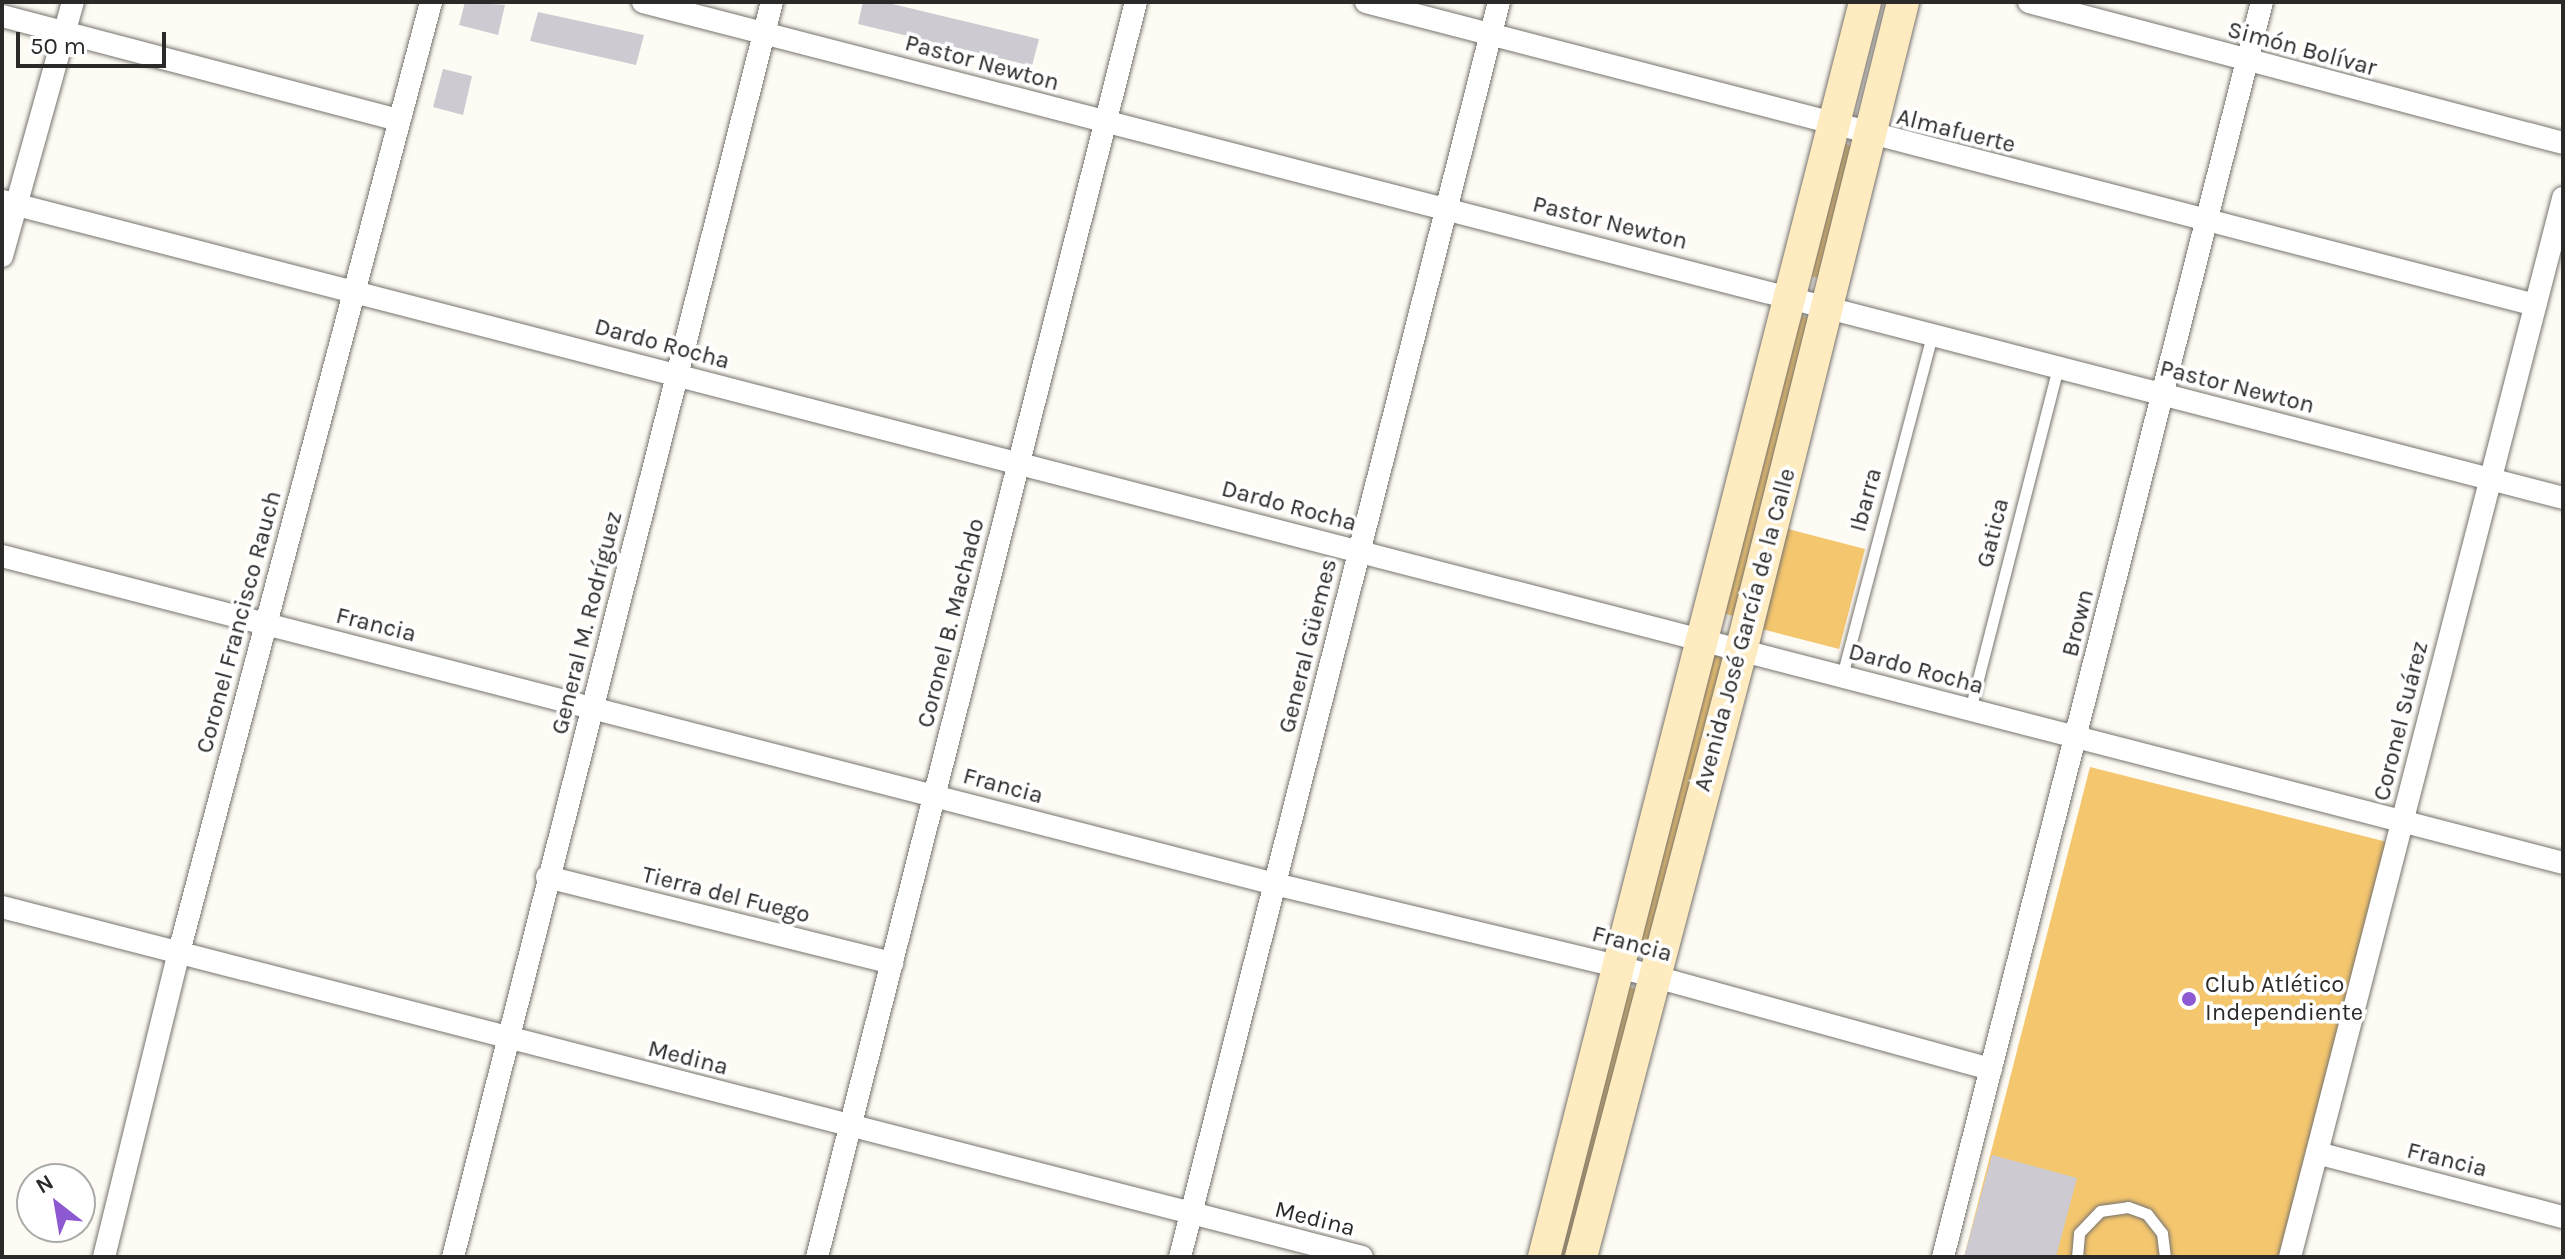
<!DOCTYPE html>
<meta charset="utf-8">
<style>
body{margin:0}
#map{position:relative;width:2565px;height:1259px;overflow:hidden;background:#fefbf4;font-family:Karla,sans-serif}
div>[style]{position:absolute}
.green>*{inset:0;background:#f4c66e}
.building>*{inset:0;background:#cdcbd1}
.roads{filter:drop-shadow(0 0 2px #76736e) drop-shadow(0 0 2px #76736e)}
.lane>*{height:11px;margin:-5.5px;padding:0 5.5px;transform-origin:5.5px;border-radius:5.5px;background:#fff}
.street>*{height:22px;margin:-11px;padding:0 11px;transform-origin:11px;border-radius:11px;background:#fff}
.secondary>*{height:32px;margin:-16px;padding:0 16px;transform-origin:16px;border-radius:16px;background:#feebc0}
.dots>*{width:22px;height:22px;translate:-50% -50%;box-sizing:border-box;border:4px solid #fff;border-radius:50%}
span{translate:-50% -50%;white-space:nowrap;text-align:center;line-height:1.15;-webkit-text-stroke:7px #fff;paint-order:stroke}
.street-label{font-size:24px;color:#2b2a28}
.poi-label{font-size:24px;color:#2b2a28}
.left{translate:0 -50%;text-align:left}
.frame{position:absolute;inset:0;border:4px solid #2b2a28;pointer-events:none}
.north{position:absolute;left:16px;top:1163px;width:80px;height:80px;box-sizing:border-box;background:#fff;border:2px solid #aaaaa9;border-radius:50%;rotate:329deg;font-size:22px;font-weight:700;line-height:32px;text-align:center;color:#2b2a28}
.north::after{content:'';display:block;margin:auto;width:28px;height:36px;background:#8d59d2;clip-path:polygon(50% 0,100% 100%,50% 72%,0 100%)}
.scale{position:absolute;left:16px;top:32px;width:150px;height:36px;box-sizing:border-box;border:4px solid #2b2a28;border-top:0;padding-left:10px;font-size:24px;line-height:28px;white-space:nowrap;color:#2b2a28;-webkit-text-stroke:6px #fff;paint-order:stroke}
</style>
<div id="map">
<div class="green">
<div style="clip-path:polygon(1839px 143px,1858px 147px,1824px 279px,1806px 275px)"></div>
<div style="clip-path:polygon(1798px 315px,1816px 320px,1737px 617px,1719px 612px)"></div>
<div style="clip-path:polygon(1788px 529px,1865px 549px,1839px 649px,1762px 629px)"></div>
<div style="clip-path:polygon(1710px 651px,1728px 655px,1649px 952px,1631px 947px)"></div>
<div style="clip-path:polygon(2090px 767px,2387px 842px,2280px 1257px,1964px 1257px)"></div>
<div style="clip-path:polygon(1620px 985px,1638px 989px,1571px 1257px,1552px 1257px)"></div>
</div>
<div class="building">
<div style="clip-path:polygon(465px 2px,505px 5px,498px 35px,459px 25px)"></div>
<div style="clip-path:polygon(863px 2px,884px 2px,1039px 39px,1032px 66px,858px 24px)"></div>
<div style="clip-path:polygon(538px 12px,644px 35px,636px 65px,530px 41px)"></div>
<div style="clip-path:polygon(443px 69px,472px 76px,463px 115px,433px 107px)"></div>
<div style="clip-path:polygon(1992px 1155px,2077px 1178px,2056px 1257px,1964px 1257px)"></div>
</div>
<div class="roads">
<div class="lane">
<div style="left:1842px;top:676px;width:353px;rotate:-75.2deg"></div>
<div style="left:1970px;top:710px;width:353px;rotate:-75.6deg"></div>
<div style="left:2077px;top:1257px;width:24px;rotate:-85deg"></div>
<div style="left:2079px;top:1233px;width:30px;rotate:-46deg"></div>
<div style="left:2100px;top:1211px;width:28px;rotate:-8deg"></div>
<div style="left:2128px;top:1207px;width:20px;rotate:20deg"></div>
<div style="left:2147px;top:1214px;width:24px;rotate:52deg"></div>
<div style="left:2162px;top:1233px;width:24px;rotate:83deg"></div>
</div>
<div class="street">
<div style="left:643px;top:2px;width:1983px;rotate:14.48deg"></div>
<div style="left:1366px;top:2px;width:1208px;rotate:14.53deg"></div>
<div style="left:2029px;top:2px;width:552px;rotate:14.79deg"></div>
<div style="left:2px;top:16px;width:410px;rotate:14.7deg"></div>
<div style="left:2px;top:201px;width:2645px;rotate:14.49deg"></div>
<div style="left:2px;top:256px;width:264px;rotate:-74.4deg"></div>
<div style="left:2px;top:556px;width:1315px;rotate:14.45deg"></div>
<div style="left:1275px;top:884px;width:351px;rotate:13.5deg"></div>
<div style="left:1616px;top:966px;width:389px;rotate:15.4deg"></div>
<div style="left:547px;top:877px;width:356px;rotate:14deg"></div>
<div style="left:2px;top:907px;width:1404px;rotate:14.43deg"></div>
<div style="left:2317px;top:1153px;width:254px;rotate:14.6deg"></div>
<div style="left:104px;top:1257px;width:314px;rotate:-76.2deg"></div>
<div style="left:179px;top:952px;width:983px;rotate:-75.14deg"></div>
<div style="left:453px;top:1257px;width:1295px;rotate:-75.74deg"></div>
<div style="left:817px;top:1257px;width:1295px;rotate:-75.74deg"></div>
<div style="left:1180px;top:1257px;width:1295px;rotate:-75.74deg"></div>
<div style="left:1943px;top:1257px;width:1295px;rotate:-75.74deg"></div>
<div style="left:2290px;top:1257px;width:1094px;rotate:-75.54deg"></div>
</div>
<div class="secondary">
<div style="left:1544px;top:1257px;width:1295px;rotate:-75.65deg"></div>
<div style="left:1581px;top:1257px;width:631px;rotate:-75.21deg"></div>
<div style="left:1742px;top:647px;width:665px;rotate:-75.98deg"></div>
</div>
</div>
<div class="dots">
<div style="left:2189px;top:999px;background:#8d59d2"></div>
</div>
<div class="street-label">
<span style="left:2302px;top:49px;rotate:15deg">Simón Bolívar</span>
<span style="left:982px;top:63px;rotate:15deg">Pastor Newton</span>
<span style="left:1956px;top:131px;rotate:14deg">Almafuerte</span>
<span style="left:1610px;top:223px;rotate:14deg">Pastor Newton</span>
<span style="left:662px;top:344px;rotate:15deg">Dardo Rocha</span>
<span style="left:2237px;top:387px;rotate:14deg">Pastor Newton</span>
<span style="left:1866px;top:500px;rotate:-75deg">Ibarra</span>
<span style="left:1289px;top:506px;rotate:15deg">Dardo Rocha</span>
<span style="left:1993px;top:533px;rotate:-76deg">Gatica</span>
<span style="left:239px;top:622px;rotate:-75deg">Coronel Francisco Rauch</span>
<span style="left:587px;top:623px;rotate:-76deg">General M. Rodríguez</span>
<span style="left:951px;top:623px;rotate:-76deg">Coronel B. Machado</span>
<span style="left:2078px;top:623px;rotate:-76deg">Brown</span>
<span style="left:376px;top:625px;rotate:14deg">Francia</span>
<span style="left:1745px;top:630px;rotate:-75deg">Avenida José García de la Calle</span>
<span style="left:1308px;top:646px;rotate:-76deg">General Güemes</span>
<span style="left:1916px;top:669px;rotate:15deg">Dardo Rocha</span>
<span style="left:2401px;top:721px;rotate:-76deg">Coronel Suárez</span>
<span style="left:1003px;top:786px;rotate:15deg">Francia</span>
<span style="left:726px;top:895px;rotate:14deg">Tierra del Fuego</span>
<span style="left:1632px;top:944px;rotate:15deg">Francia</span>
<span style="left:688px;top:1058px;rotate:14deg">Medina</span>
<span style="left:2447px;top:1160px;rotate:14deg">Francia</span>
<span style="left:1315px;top:1219px;rotate:14deg">Medina</span>
</div>
<div class="poi-label">
<span class="left" style="left:2205px;top:999px">Club Atlético<br>Independiente</span>
</div>
<div class="frame"></div>
<div class="north">N</div>
<div class="scale">50 m</div>
</div>
